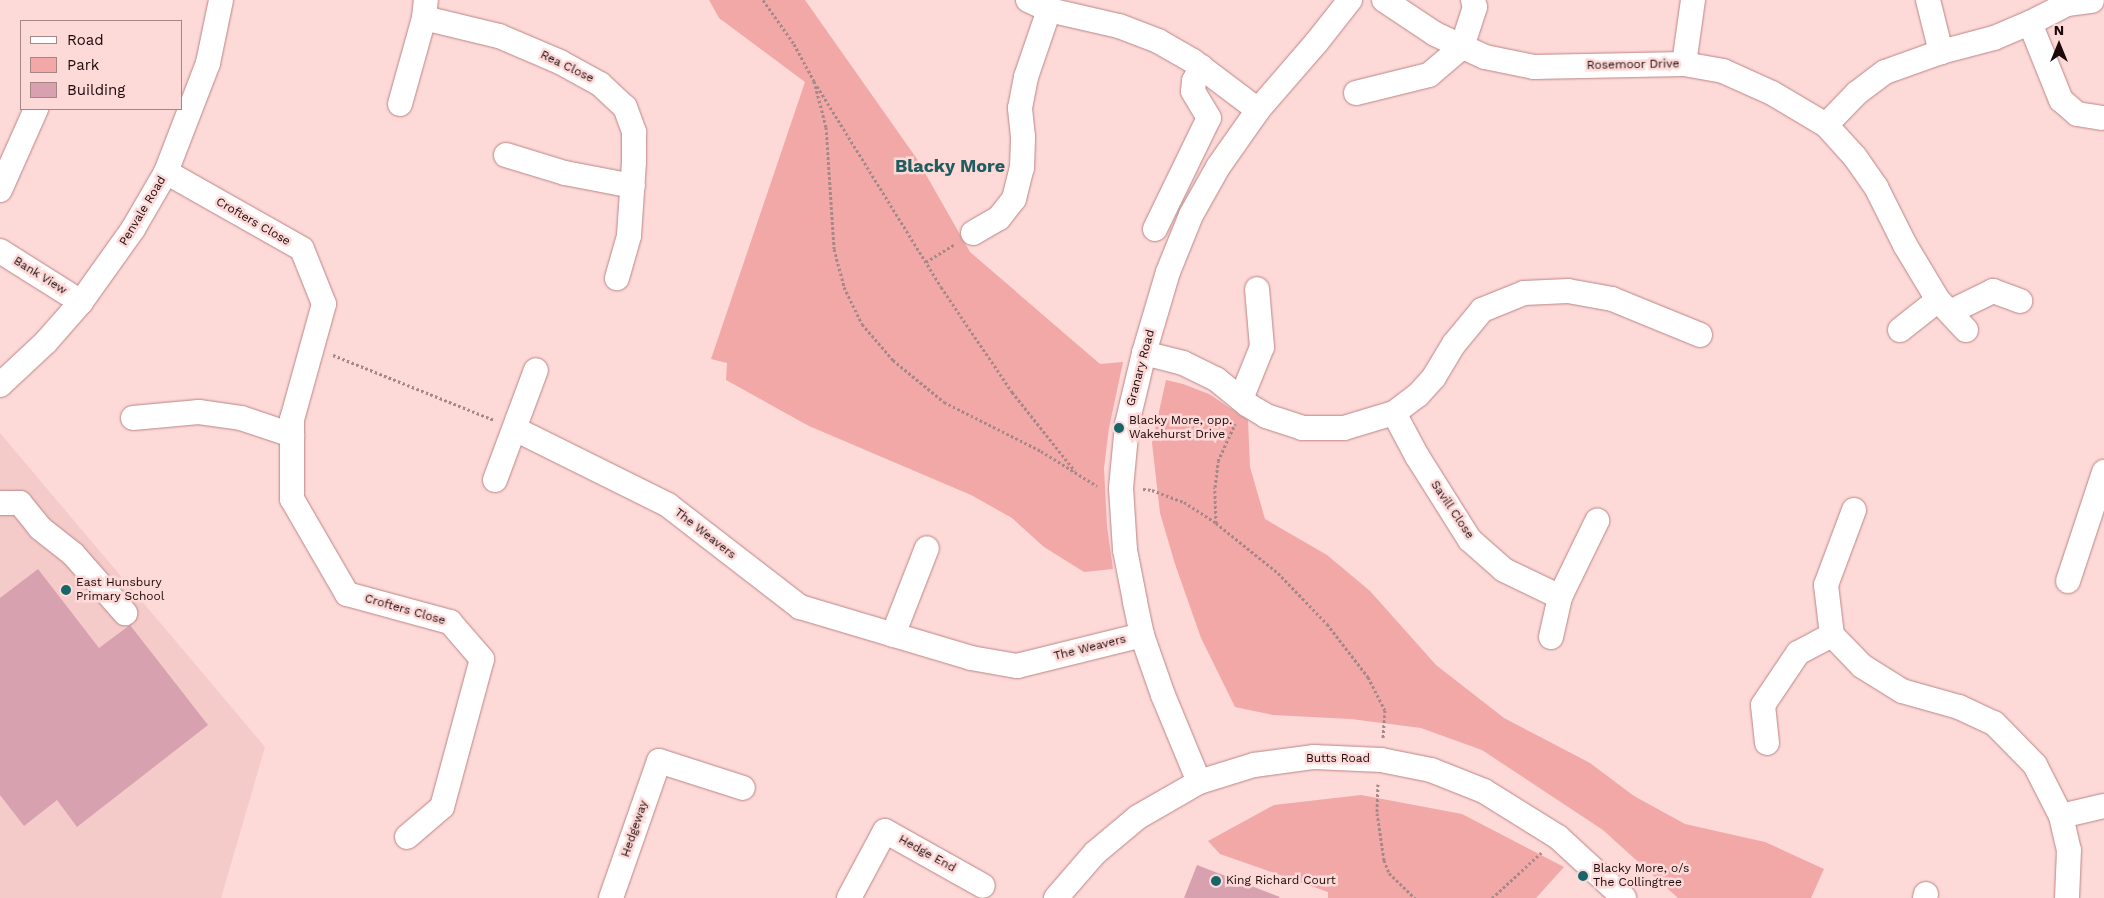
<!DOCTYPE html>
<style>
body{margin:0}
#map{position:relative;width:2104px;height:898px;overflow:hidden;background:#fdd9d8;font-family:"Work Sans",sans-serif}
div>[style]{position:absolute}
.built>*{inset:0;background:#f4cbc9}
.green>*{inset:0;background:#f1a8a7}
.building>*{inset:0;background:#d7a1b0}
.path>*{height:3px;margin-top:-1.5px;transform-origin:0;background:repeating-linear-gradient(90deg,#a68888 0 2.5px,transparent 0 5px)}
.roads{filter:drop-shadow(0 0 1px #bb8584) drop-shadow(0 0 1px #bb8584)}
.minor>*{height:24px;margin:-12px;padding:0 12px;transform-origin:12px;border-radius:12px;background:#fff}
.dots>*{width:14px;height:14px;translate:-50% -50%;box-sizing:border-box;border:2px solid #fdd9d8;border-radius:50%}
span{translate:-50% -50%;white-space:nowrap;text-align:center;line-height:1.15;-webkit-text-stroke:5px #fdd9d8;paint-order:stroke}
.street-label{font-size:12px;color:#1c0909}
.poi-label{font-size:12px;color:#1c0909}
.left{translate:0 -50%;text-align:left}
.district-label{font-size:18px;color:#215c5f;font-weight:700}
.legend{position:absolute;left:20px;top:20px;width:162px;height:90px;box-sizing:border-box;background:#fdd9d8;border:1px solid #a38685;margin:0;padding:6px 9px;list-style:none;font-size:15px;color:#1c0909}
.legend li{display:flex;align-items:center;gap:10px;height:25px}
.legend b{width:25px;border:1px solid #a38685}
.north{position:absolute;left:2034px;top:20px;width:50px;height:50px;-webkit-text-stroke:4px #fdd9d8;paint-order:stroke;rotate:0deg;font-size:14px;font-weight:700;line-height:20px;text-align:center;color:#1c0909}
.north::after{content:'';display:block;margin:auto;width:18px;height:22px;background:#1c0909;clip-path:polygon(50% 0,100% 100%,50% 72%,0 100%)}
</style>
<div id="map">
<div class="built">
<div style="clip-path:polygon(0 433px,265px 747px,221px 898px,0 898px)"></div>
</div>
<div class="green">
<div style="clip-path:polygon(709px 0,805px 0,917px 159px,970px 252px,1100px 364px,1123px 362px,1109px 428px,1104px 468px,1107px 526px,1113px 569px,1084px 572px,1044px 547px,1012px 518px,971px 495px,809px 426px,726px 380px,727px 363px,711px 359px,805px 82px,719px 18px)"></div>
<div style="clip-path:polygon(1166px 380px,1183px 384px,1209px 394px,1248px 420px,1250px 467px,1265px 519px,1327px 555px,1370px 591px,1436px 665px,1504px 718px,1590px 763px,1634px 796px,1685px 824px,1765px 842px,1824px 869px,1811px 898px,1678px 898px,1603px 830px,1482px 750px,1421px 728px,1351px 719px,1273px 715px,1235px 707px,1201px 638px,1175px 564px,1160px 513px,1152px 443px)"></div>
<div style="clip-path:polygon(1361px 795px,1462px 814px,1564px 867px,1536px 898px,1328px 898px,1328px 892px,1220px 854px,1208px 841px,1274px 805px)"></div>
</div>
<div class="building">
<div style="clip-path:polygon(38px 569px,99px 648px,130px 625px,208px 725px,77px 827px,57px 800px,24px 826px,0 795px,0 598px)"></div>
<div style="clip-path:polygon(1197px 865px,1280px 897px,1279px 898px,1184px 898px)"></div>
</div>
<div class="path">
<div style="left:763px;top:0;width:54px;rotate:54.8deg"></div>
<div style="left:794px;top:44px;width:42px;rotate:61.6deg"></div>
<div style="left:814px;top:81px;width:48px;rotate:75.4deg"></div>
<div style="left:826px;top:127px;width:122px;rotate:86.2deg"></div>
<div style="left:834px;top:249px;width:39px;rotate:75deg"></div>
<div style="left:844px;top:287px;width:41px;rotate:64.1deg"></div>
<div style="left:862px;top:324px;width:48px;rotate:49.3deg"></div>
<div style="left:893px;top:360px;width:66px;rotate:39.5deg"></div>
<div style="left:944px;top:402px;width:109px;rotate:26.8deg"></div>
<div style="left:1041px;top:451px;width:66px;rotate:32deg"></div>
<div style="left:817px;top:86px;width:236px;rotate:58.3deg"></div>
<div style="left:941px;top:287px;width:127px;rotate:55.9deg"></div>
<div style="left:1012px;top:392px;width:101px;rotate:51.4deg"></div>
<div style="left:926px;top:262px;width:34px;rotate:-32deg"></div>
<div style="left:333px;top:355px;width:174px;rotate:22deg"></div>
<div style="left:1143px;top:489px;width:9px;rotate:6deg"></div>
<div style="left:1152px;top:490px;width:34px;rotate:21deg"></div>
<div style="left:1184px;top:502px;width:38px;rotate:33deg"></div>
<div style="left:1216px;top:523px;width:80px;rotate:38.9deg"></div>
<div style="left:1278px;top:573px;width:71px;rotate:46.1deg"></div>
<div style="left:1327px;top:624px;width:67px;rotate:52.3deg"></div>
<div style="left:1368px;top:677px;width:37px;rotate:63deg"></div>
<div style="left:1385px;top:710px;width:28px;rotate:94deg"></div>
<div style="left:1216px;top:523px;width:36px;rotate:-92deg"></div>
<div style="left:1215px;top:487px;width:26px;rotate:-83deg"></div>
<div style="left:1218px;top:461px;width:41px;rotate:-65.3deg"></div>
<div style="left:1378px;top:784px;width:29px;rotate:92deg"></div>
<div style="left:1377px;top:813px;width:48px;rotate:81.5deg"></div>
<div style="left:1384px;top:860px;width:14px;rotate:69deg"></div>
<div style="left:1389px;top:873px;width:36px;rotate:44deg"></div>
<div style="left:1492px;top:898px;width:67px;rotate:-42.6deg"></div>
</div>
<div class="roads">
<div class="minor">
<div style="left:1028px;top:0;width:23px;rotate:25deg"></div>
<div style="left:1049px;top:10px;width:72px;rotate:12.9deg"></div>
<div style="left:1119px;top:26px;width:42px;rotate:21deg"></div>
<div style="left:1158px;top:41px;width:40px;rotate:29.7deg"></div>
<div style="left:1193px;top:61px;width:81px;rotate:37deg"></div>
<div style="left:1384px;top:0;width:61px;rotate:33.7deg"></div>
<div style="left:1435px;top:34px;width:55px;rotate:24.7deg"></div>
<div style="left:1485px;top:57px;width:50px;rotate:11.5deg"></div>
<div style="left:1534px;top:67px;width:150px;rotate:-1.1deg"></div>
<div style="left:1684px;top:64px;width:40px;rotate:10deg"></div>
<div style="left:1723px;top:71px;width:54px;rotate:24.2deg"></div>
<div style="left:1772px;top:93px;width:63px;rotate:30.7deg"></div>
<div style="left:1826px;top:125px;width:43px;rotate:47.8deg"></div>
<div style="left:1855px;top:157px;width:37px;rotate:55deg"></div>
<div style="left:1876px;top:187px;width:65px;rotate:63.4deg"></div>
<div style="left:1905px;top:245px;width:64px;rotate:59deg"></div>
<div style="left:1938px;top:300px;width:41px;rotate:47deg"></div>
<div style="left:1928px;top:0;width:54px;rotate:76deg"></div>
<div style="left:424px;top:18px;width:77px;rotate:13.5deg"></div>
<div style="left:499px;top:36px;width:66px;rotate:23.1deg"></div>
<div style="left:560px;top:62px;width:46px;rotate:28.8deg"></div>
<div style="left:600px;top:84px;width:34px;rotate:43deg"></div>
<div style="left:625px;top:107px;width:27px;rotate:70deg"></div>
<div style="left:634px;top:132px;width:30px;rotate:90deg"></div>
<div style="left:634px;top:162px;width:74px;rotate:93.9deg"></div>
<div style="left:629px;top:236px;width:44px;rotate:105.9deg"></div>
<div style="left:2030px;top:23px;width:83px;rotate:68.1deg"></div>
<div style="left:2061px;top:100px;width:21px;rotate:41deg"></div>
<div style="left:2077px;top:114px;width:25px;rotate:9deg"></div>
<div style="left:1684px;top:64px;width:65px;rotate:-82deg"></div>
<div style="left:1356px;top:93px;width:75px;rotate:-13.9deg"></div>
<div style="left:1429px;top:75px;width:43px;rotate:-40.3deg"></div>
<div style="left:1462px;top:47px;width:42px;rotate:-72deg"></div>
<div style="left:1475px;top:7px;width:7px;rotate:-106deg"></div>
<div style="left:400px;top:104px;width:89px;rotate:-74.4deg"></div>
<div style="left:424px;top:18px;width:18px;rotate:-84deg"></div>
<div style="left:1826px;top:125px;width:45px;rotate:-45.9deg"></div>
<div style="left:1857px;top:93px;width:35px;rotate:-37deg"></div>
<div style="left:1885px;top:72px;width:59px;rotate:-19.7deg"></div>
<div style="left:1941px;top:52px;width:55px;rotate:-14.8deg"></div>
<div style="left:1994px;top:38px;width:39px;rotate:-23deg"></div>
<div style="left:2030px;top:23px;width:42px;rotate:-27.2deg"></div>
<div style="left:2067px;top:4px;width:25px;rotate:-7deg"></div>
<div style="left:506px;top:155px;width:62px;rotate:17deg"></div>
<div style="left:565px;top:173px;width:69px;rotate:10.8deg"></div>
<div style="left:166px;top:172px;width:156px;rotate:29.5deg"></div>
<div style="left:302px;top:249px;width:59px;rotate:68.2deg"></div>
<div style="left:324px;top:304px;width:119px;rotate:105.5deg"></div>
<div style="left:292px;top:419px;width:80px;rotate:90deg"></div>
<div style="left:292px;top:499px;width:110px;rotate:59.9deg"></div>
<div style="left:347px;top:594px;width:107px;rotate:15.2deg"></div>
<div style="left:450px;top:622px;width:49px;rotate:49.1deg"></div>
<div style="left:482px;top:659px;width:153px;rotate:105.1deg"></div>
<div style="left:442px;top:807px;width:46px;rotate:139.4deg"></div>
<div style="left:0;top:190px;width:89px;rotate:-66deg"></div>
<div style="left:1155px;top:229px;width:123px;rotate:-64.1deg"></div>
<div style="left:1209px;top:118px;width:31px;rotate:-121deg"></div>
<div style="left:1193px;top:91px;width:10px;rotate:-84deg"></div>
<div style="left:1194px;top:81px;width:16px;rotate:-63deg"></div>
<div style="left:973px;top:233px;width:30px;rotate:-30deg"></div>
<div style="left:999px;top:218px;width:24px;rotate:-52deg"></div>
<div style="left:1014px;top:199px;width:32px;rotate:-76deg"></div>
<div style="left:1022px;top:168px;width:31px;rotate:-88deg"></div>
<div style="left:1023px;top:137px;width:29px;rotate:-96deg"></div>
<div style="left:1020px;top:108px;width:32px;rotate:-79deg"></div>
<div style="left:1026px;top:77px;width:71px;rotate:-71.1deg"></div>
<div style="left:0;top:251px;width:96px;rotate:32.2deg"></div>
<div style="left:1950px;top:312px;width:48px;rotate:-26deg"></div>
<div style="left:1993px;top:291px;width:29px;rotate:20deg"></div>
<div style="left:1900px;top:330px;width:48px;rotate:-38.3deg"></div>
<div style="left:1144px;top:353px;width:40px;rotate:14.4deg"></div>
<div style="left:1183px;top:363px;width:37px;rotate:26deg"></div>
<div style="left:1216px;top:379px;width:41px;rotate:39.1deg"></div>
<div style="left:1248px;top:405px;width:21px;rotate:31deg"></div>
<div style="left:1266px;top:416px;width:38px;rotate:18deg"></div>
<div style="left:1302px;top:428px;width:42px"></div>
<div style="left:1344px;top:428px;width:52px;rotate:-16.7deg"></div>
<div style="left:1394px;top:413px;width:30px;rotate:-37deg"></div>
<div style="left:1418px;top:395px;width:24px;rotate:-48deg"></div>
<div style="left:1434px;top:377px;width:39px;rotate:-59deg"></div>
<div style="left:1454px;top:344px;width:44px;rotate:-50.5deg"></div>
<div style="left:1482px;top:310px;width:45px;rotate:-22deg"></div>
<div style="left:1524px;top:293px;width:44px;rotate:-2.6deg"></div>
<div style="left:1568px;top:291px;width:45px;rotate:10.3deg"></div>
<div style="left:1612px;top:299px;width:95px;rotate:22.2deg"></div>
<div style="left:0;top:385px;width:63px;rotate:-43.1deg"></div>
<div style="left:46px;top:342px;width:53px;rotate:-48.8deg"></div>
<div style="left:81px;top:302px;width:90px;rotate:-54.5deg"></div>
<div style="left:133px;top:229px;width:66px;rotate:-59.9deg"></div>
<div style="left:166px;top:172px;width:117px;rotate:-68.9deg"></div>
<div style="left:208px;top:63px;width:64px;rotate:-78.3deg"></div>
<div style="left:1241px;top:399px;width:56px;rotate:-68deg"></div>
<div style="left:1262px;top:347px;width:58px;rotate:-94.9deg"></div>
<div style="left:1394px;top:413px;width:49px;rotate:61.9deg"></div>
<div style="left:1417px;top:456px;width:99px;rotate:57.8deg"></div>
<div style="left:1470px;top:540px;width:45px;rotate:41.4deg"></div>
<div style="left:1504px;top:570px;width:62px;rotate:25.7deg"></div>
<div style="left:1560px;top:597px;width:85px;rotate:-64deg"></div>
<div style="left:133px;top:418px;width:66px;rotate:-5.2deg"></div>
<div style="left:199px;top:412px;width:42px;rotate:8.1deg"></div>
<div style="left:241px;top:418px;width:54px;rotate:18.4deg"></div>
<div style="left:515px;top:429px;width:171px;rotate:26.4deg"></div>
<div style="left:668px;top:505px;width:167px;rotate:37.7deg"></div>
<div style="left:800px;top:607px;width:178px;rotate:16.6deg"></div>
<div style="left:971px;top:658px;width:47px;rotate:9.9deg"></div>
<div style="left:1017px;top:666px;width:129px;rotate:-13.9deg"></div>
<div style="left:495px;top:480px;width:117px;rotate:-69.6deg"></div>
<div style="left:0;top:503px;width:20px"></div>
<div style="left:20px;top:503px;width:32px;rotate:51deg"></div>
<div style="left:40px;top:528px;width:42px;rotate:38.2deg"></div>
<div style="left:73px;top:554px;width:79px;rotate:48.6deg"></div>
<div style="left:1854px;top:510px;width:80px;rotate:110.5deg"></div>
<div style="left:1826px;top:585px;width:50px;rotate:83.2deg"></div>
<div style="left:1832px;top:635px;width:43px;rotate:45.9deg"></div>
<div style="left:1862px;top:666px;width:47px;rotate:32deg"></div>
<div style="left:1902px;top:691px;width:59px;rotate:15.7deg"></div>
<div style="left:1959px;top:707px;width:38px;rotate:25deg"></div>
<div style="left:1994px;top:723px;width:59px;rotate:45.7deg"></div>
<div style="left:2035px;top:765px;width:57px;rotate:63deg"></div>
<div style="left:2061px;top:816px;width:35px;rotate:77deg"></div>
<div style="left:2069px;top:850px;width:48px;rotate:92.4deg"></div>
<div style="left:2068px;top:581px;width:115px;rotate:-71.7deg"></div>
<div style="left:893px;top:635px;width:93px;rotate:-68.7deg"></div>
<div style="left:1551px;top:637px;width:41px;rotate:-77.3deg"></div>
<div style="left:1767px;top:743px;width:38px;rotate:-96deg"></div>
<div style="left:1763px;top:705px;width:63px;rotate:-56.1deg"></div>
<div style="left:1798px;top:653px;width:38px;rotate:-28deg"></div>
<div style="left:1199px;top:782px;width:94px;rotate:-112.5deg"></div>
<div style="left:1163px;top:695px;width:64px;rotate:-109.3deg"></div>
<div style="left:1142px;top:635px;width:35px;rotate:-102deg"></div>
<div style="left:1135px;top:601px;width:52px;rotate:-101.1deg"></div>
<div style="left:1125px;top:550px;width:62px;rotate:-93.7deg"></div>
<div style="left:1121px;top:488px;width:64px;rotate:-84.6deg"></div>
<div style="left:1127px;top:424px;width:73px;rotate:-76.5deg"></div>
<div style="left:1144px;top:353px;width:84px;rotate:-73.5deg"></div>
<div style="left:1168px;top:272px;width:61px;rotate:-68deg"></div>
<div style="left:1191px;top:215px;width:55px;rotate:-60.6deg"></div>
<div style="left:1218px;top:167px;width:70px;rotate:-54.9deg"></div>
<div style="left:1258px;top:110px;width:89px;rotate:-49.1deg"></div>
<div style="left:1316px;top:43px;width:55px;rotate:-51.7deg"></div>
<div style="left:2061px;top:816px;width:44px;rotate:-13.1deg"></div>
<div style="left:611px;top:898px;width:145px;rotate:-70.7deg"></div>
<div style="left:659px;top:761px;width:88px;rotate:17.8deg"></div>
<div style="left:849px;top:898px;width:76px;rotate:-61.8deg"></div>
<div style="left:885px;top:831px;width:112px;rotate:29.3deg"></div>
<div style="left:1056px;top:898px;width:60px;rotate:-49.1deg"></div>
<div style="left:1095px;top:853px;width:56px;rotate:-39.9deg"></div>
<div style="left:1138px;top:817px;width:70px;rotate:-29.8deg"></div>
<div style="left:1199px;top:782px;width:58px;rotate:-17.2deg"></div>
<div style="left:1254px;top:765px;width:61px;rotate:-7.6deg"></div>
<div style="left:1314px;top:757px;width:67px;rotate:2.6deg"></div>
<div style="left:1381px;top:760px;width:51px;rotate:11.3deg"></div>
<div style="left:1431px;top:770px;width:57px;rotate:21.6deg"></div>
<div style="left:1484px;top:791px;width:87px;rotate:31.9deg"></div>
<div style="left:1558px;top:837px;width:90px;rotate:42.7deg"></div>
<div style="left:1925px;top:898px;width:4px;rotate:-76deg"></div>
</div>
</div>
<div class="dots">
<div style="left:1119px;top:428px;background:#166569"></div>
<div style="left:66px;top:590px;background:#166569"></div>
<div style="left:1583px;top:876px;background:#166569"></div>
<div style="left:1216px;top:881px;background:#166569"></div>
</div>
<div class="street-label">
<span style="left:1633px;top:65px;rotate:-1deg">Rosemoor Drive</span>
<span style="left:567px;top:67px;rotate:26deg">Rea Close</span>
<span style="left:143px;top:211px;rotate:-59deg">Penvale Road</span>
<span style="left:253px;top:222px;rotate:30deg">Crofters Close</span>
<span style="left:40px;top:276px;rotate:32deg">Bank View</span>
<span style="left:1141px;top:368px;rotate:-75deg">Granary Road</span>
<span style="left:1452px;top:510px;rotate:56deg">Savill Close</span>
<span style="left:705px;top:534px;rotate:38deg">The Weavers</span>
<span style="left:405px;top:610px;rotate:16deg">Crofters Close</span>
<span style="left:1090px;top:648px;rotate:-14deg">The Weavers</span>
<span style="left:1338px;top:759px">Butts Road</span>
<span style="left:635px;top:829px;rotate:-71deg">Hedgeway</span>
<span style="left:927px;top:854px;rotate:29deg">Hedge End</span>
</div>
<div class="poi-label">
<span class="left" style="left:1129px;top:428px">Blacky More, opp.<br>Wakehurst Drive</span>
<span class="left" style="left:76px;top:590px">East Hunsbury<br>Primary School</span>
<span class="left" style="left:1593px;top:876px">Blacky More, o/s<br>The Collingtree</span>
<span class="left" style="left:1226px;top:881px">King Richard Court</span>
</div>
<div class="district-label">
<span style="left:950px;top:166px">Blacky More</span>
</div>
<ul class="legend">
<li><b style="height:6px;background:#fff"></b>Road</li>
<li><b style="height:14px;background:#f1a8a7"></b>Park</li>
<li><b style="height:14px;background:#d7a1b0"></b>Building</li>
</ul>
<div class="north">N</div>
</div>
